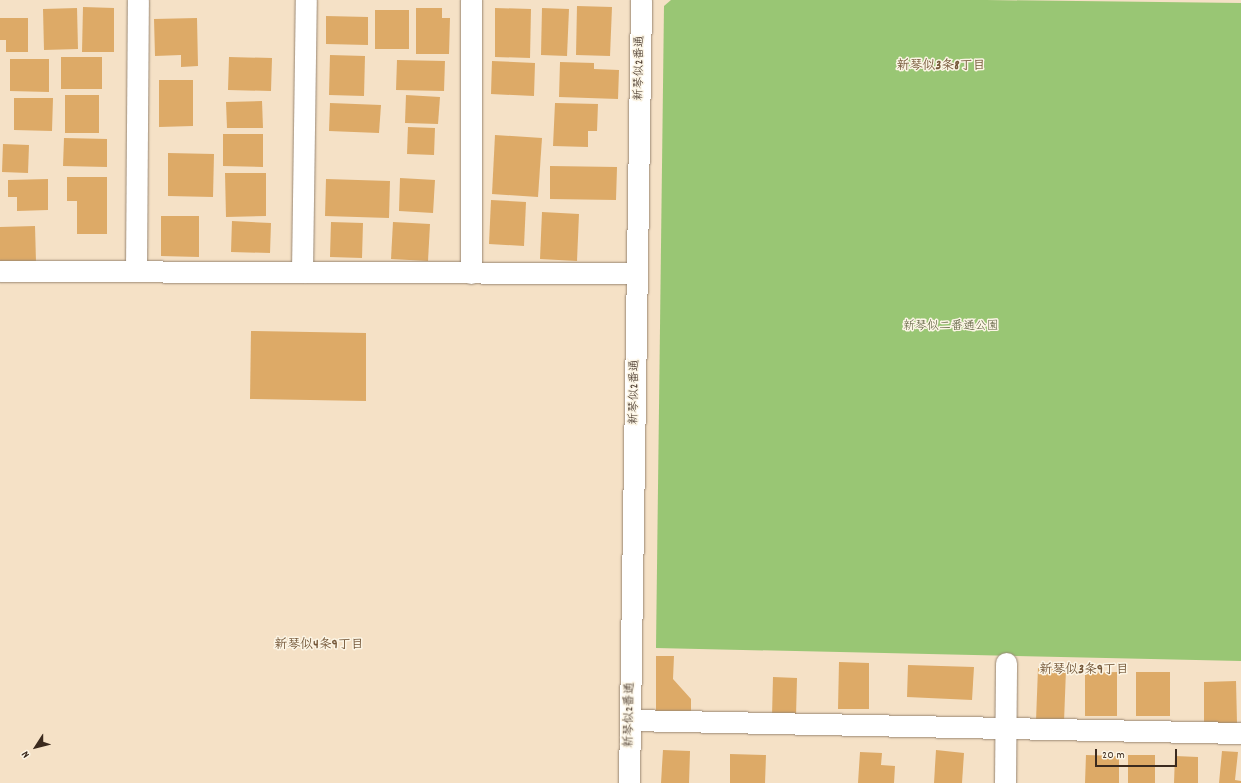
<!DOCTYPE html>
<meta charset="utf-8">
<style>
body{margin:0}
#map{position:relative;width:1241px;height:783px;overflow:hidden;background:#f5e1c6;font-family:Dekko,"Klee One",sans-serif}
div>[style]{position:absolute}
.green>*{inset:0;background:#99c674}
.building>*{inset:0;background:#ddaa67}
.roads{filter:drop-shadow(0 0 1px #988672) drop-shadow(0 0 1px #988672)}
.minor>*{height:21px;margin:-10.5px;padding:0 10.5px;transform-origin:10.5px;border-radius:10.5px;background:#fff}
span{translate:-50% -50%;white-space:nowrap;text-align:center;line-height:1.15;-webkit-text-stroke:3px #fcf5e5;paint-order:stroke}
.street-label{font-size:12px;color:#3b2a1e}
.park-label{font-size:12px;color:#575938}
.neighbourhood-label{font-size:13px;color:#745738;font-weight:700}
.north{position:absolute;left:16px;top:727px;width:40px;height:40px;-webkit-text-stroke:3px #fcf5e5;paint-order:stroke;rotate:234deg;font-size:11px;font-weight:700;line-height:16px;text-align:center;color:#3b2a1e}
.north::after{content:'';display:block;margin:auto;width:14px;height:18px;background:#3b2a1e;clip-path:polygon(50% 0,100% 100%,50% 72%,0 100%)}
.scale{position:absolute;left:1095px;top:749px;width:82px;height:18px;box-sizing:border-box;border:2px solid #3b2a1e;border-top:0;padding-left:5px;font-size:12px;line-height:14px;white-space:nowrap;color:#3b2a1e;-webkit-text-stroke:3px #fcf5e5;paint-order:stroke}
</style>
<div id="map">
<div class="green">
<div style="clip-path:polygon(671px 0,986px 0,1241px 3px,1241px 661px,656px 648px,664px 6px)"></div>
</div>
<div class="building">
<div style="clip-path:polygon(577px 6px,612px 7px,610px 56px,576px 55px)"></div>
<div style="clip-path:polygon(83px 7px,114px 8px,114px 52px,82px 52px)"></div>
<div style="clip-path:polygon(77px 8px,78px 49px,44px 50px,43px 9px)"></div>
<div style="clip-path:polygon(416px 8px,442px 8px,442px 18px,450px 18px,449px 54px,416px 54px)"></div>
<div style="clip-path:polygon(495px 8px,531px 9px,530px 58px,495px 57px)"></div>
<div style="clip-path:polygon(542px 8px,569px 9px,567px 56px,541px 55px)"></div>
<div style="clip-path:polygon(375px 10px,409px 10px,409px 49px,375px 49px)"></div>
<div style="clip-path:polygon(326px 16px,368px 17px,368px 45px,326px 44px)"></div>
<div style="clip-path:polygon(0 18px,28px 18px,28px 52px,6px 52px,6px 40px,0 40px)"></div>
<div style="clip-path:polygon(197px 18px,198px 66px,181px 67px,181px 55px,155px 56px,154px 19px)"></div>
<div style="clip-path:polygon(330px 55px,365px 56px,364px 96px,329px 95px)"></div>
<div style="clip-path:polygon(61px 57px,102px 57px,102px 89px,61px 89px)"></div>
<div style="clip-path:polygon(229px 57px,272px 58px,271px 91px,228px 90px)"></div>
<div style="clip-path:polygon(10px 59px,49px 59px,49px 92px,10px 91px)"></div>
<div style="clip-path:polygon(397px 60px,445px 61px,444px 91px,396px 90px)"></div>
<div style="clip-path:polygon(492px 61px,535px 63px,534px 96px,491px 94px)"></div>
<div style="clip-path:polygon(560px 62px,594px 63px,594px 69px,619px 70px,618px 99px,559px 97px)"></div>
<div style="clip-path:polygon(159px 80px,193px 80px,193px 126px,159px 127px)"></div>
<div style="clip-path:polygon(65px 95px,99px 95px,99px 133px,65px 133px)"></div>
<div style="clip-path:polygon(406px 95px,440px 97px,438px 124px,405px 123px)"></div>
<div style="clip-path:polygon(14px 98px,53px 98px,52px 131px,14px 130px)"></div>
<div style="clip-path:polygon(262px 101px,263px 128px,227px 128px,226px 102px)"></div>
<div style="clip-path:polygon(330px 103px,381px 105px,379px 133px,329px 131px)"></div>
<div style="clip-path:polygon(555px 103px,598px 104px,597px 131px,588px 131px,588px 147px,553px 146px)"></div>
<div style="clip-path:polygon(408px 127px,435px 128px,434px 155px,407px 154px)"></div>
<div style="clip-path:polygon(223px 134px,263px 134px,263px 167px,223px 166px)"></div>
<div style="clip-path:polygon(495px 135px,542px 138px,538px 197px,492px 194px)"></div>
<div style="clip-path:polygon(64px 138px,107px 139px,107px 167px,63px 166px)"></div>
<div style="clip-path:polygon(3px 144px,29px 145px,28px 173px,2px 172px)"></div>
<div style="clip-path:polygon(168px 153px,214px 154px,213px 197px,168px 196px)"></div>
<div style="clip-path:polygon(550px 166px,617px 167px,616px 200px,550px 199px)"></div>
<div style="clip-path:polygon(225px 173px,266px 173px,266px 216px,226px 217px)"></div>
<div style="clip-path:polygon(67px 177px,107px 177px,107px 234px,77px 234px,77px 201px,67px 201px)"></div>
<div style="clip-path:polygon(400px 178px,435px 180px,433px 213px,399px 211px)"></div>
<div style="clip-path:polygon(48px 179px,48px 210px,17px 211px,17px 197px,8px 197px,8px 180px)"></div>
<div style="clip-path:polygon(326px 179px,390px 181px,389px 218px,325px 216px)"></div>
<div style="clip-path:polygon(491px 200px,526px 202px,524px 246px,489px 244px)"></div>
<div style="clip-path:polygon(542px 212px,579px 214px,577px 261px,540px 259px)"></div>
<div style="clip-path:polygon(161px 216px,199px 216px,199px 257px,161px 256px)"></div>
<div style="clip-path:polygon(232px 221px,271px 223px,270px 253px,231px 252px)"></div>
<div style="clip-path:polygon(331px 222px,363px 223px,362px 258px,330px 257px)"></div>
<div style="clip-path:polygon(393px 222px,430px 224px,428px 261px,391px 259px)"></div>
<div style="clip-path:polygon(35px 226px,36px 262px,0 262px,0 227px)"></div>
<div style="clip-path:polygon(251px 331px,366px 333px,366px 401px,250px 399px)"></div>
<div style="clip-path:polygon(656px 656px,674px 656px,673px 679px,691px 699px,691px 714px,656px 714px)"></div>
<div style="clip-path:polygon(839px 662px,869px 663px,869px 709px,838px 709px)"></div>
<div style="clip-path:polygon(908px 665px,974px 667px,972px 700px,907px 697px)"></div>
<div style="clip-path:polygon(1038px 668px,1066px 669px,1064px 722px,1036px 721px)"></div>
<div style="clip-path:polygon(1117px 672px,1117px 716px,1085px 716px,1085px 673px)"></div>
<div style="clip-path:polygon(1136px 672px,1170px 672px,1170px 716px,1136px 716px)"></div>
<div style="clip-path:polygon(773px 677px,797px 678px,796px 716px,772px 716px)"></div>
<div style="clip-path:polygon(1236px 681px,1237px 723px,1204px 723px,1204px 682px)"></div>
<div style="clip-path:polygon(663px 750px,690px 751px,689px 783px,661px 783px)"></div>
<div style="clip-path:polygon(936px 750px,964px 753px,962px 783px,934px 783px)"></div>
<div style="clip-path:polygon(1222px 751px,1238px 752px,1235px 780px,1241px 781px,1241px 783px,1219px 783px)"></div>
<div style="clip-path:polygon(860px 752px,882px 753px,881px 765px,895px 766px,894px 783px,858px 783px)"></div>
<div style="clip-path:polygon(730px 754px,766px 755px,765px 783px,730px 783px)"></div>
<div style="clip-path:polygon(1086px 755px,1119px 756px,1119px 783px,1085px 783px)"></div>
<div style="clip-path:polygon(1128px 755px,1155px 755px,1155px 783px,1128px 783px)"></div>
<div style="clip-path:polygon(1175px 756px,1198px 757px,1198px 783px,1174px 783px)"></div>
</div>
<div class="roads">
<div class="minor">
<div style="left:471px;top:0;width:273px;rotate:90deg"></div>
<div style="left:0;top:271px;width:637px;rotate:0.18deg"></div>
<div style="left:136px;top:271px;width:271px;rotate:-89.6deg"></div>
<div style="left:302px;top:272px;width:272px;rotate:-89.2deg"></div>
<div style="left:630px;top:720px;width:611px;rotate:1.22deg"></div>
<div style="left:629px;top:783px;width:783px;rotate:-89.12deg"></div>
<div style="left:1005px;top:783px;width:120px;rotate:-89.5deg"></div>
</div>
</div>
<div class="street-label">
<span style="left:640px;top:68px;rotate:-89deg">新琴似2番通</span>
<span style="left:635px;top:392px;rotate:-89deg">新琴似2番通</span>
<span style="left:630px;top:715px;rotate:-89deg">新琴似2番通</span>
</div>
<div class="park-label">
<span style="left:951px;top:327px">新琴似二番通公園</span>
</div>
<div class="neighbourhood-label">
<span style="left:941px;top:67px">新琴似3条8丁目</span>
<span style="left:319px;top:646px">新琴似4条9丁目</span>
<span style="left:1084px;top:671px">新琴似3条9丁目</span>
</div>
<div class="north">N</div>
<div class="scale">20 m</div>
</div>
